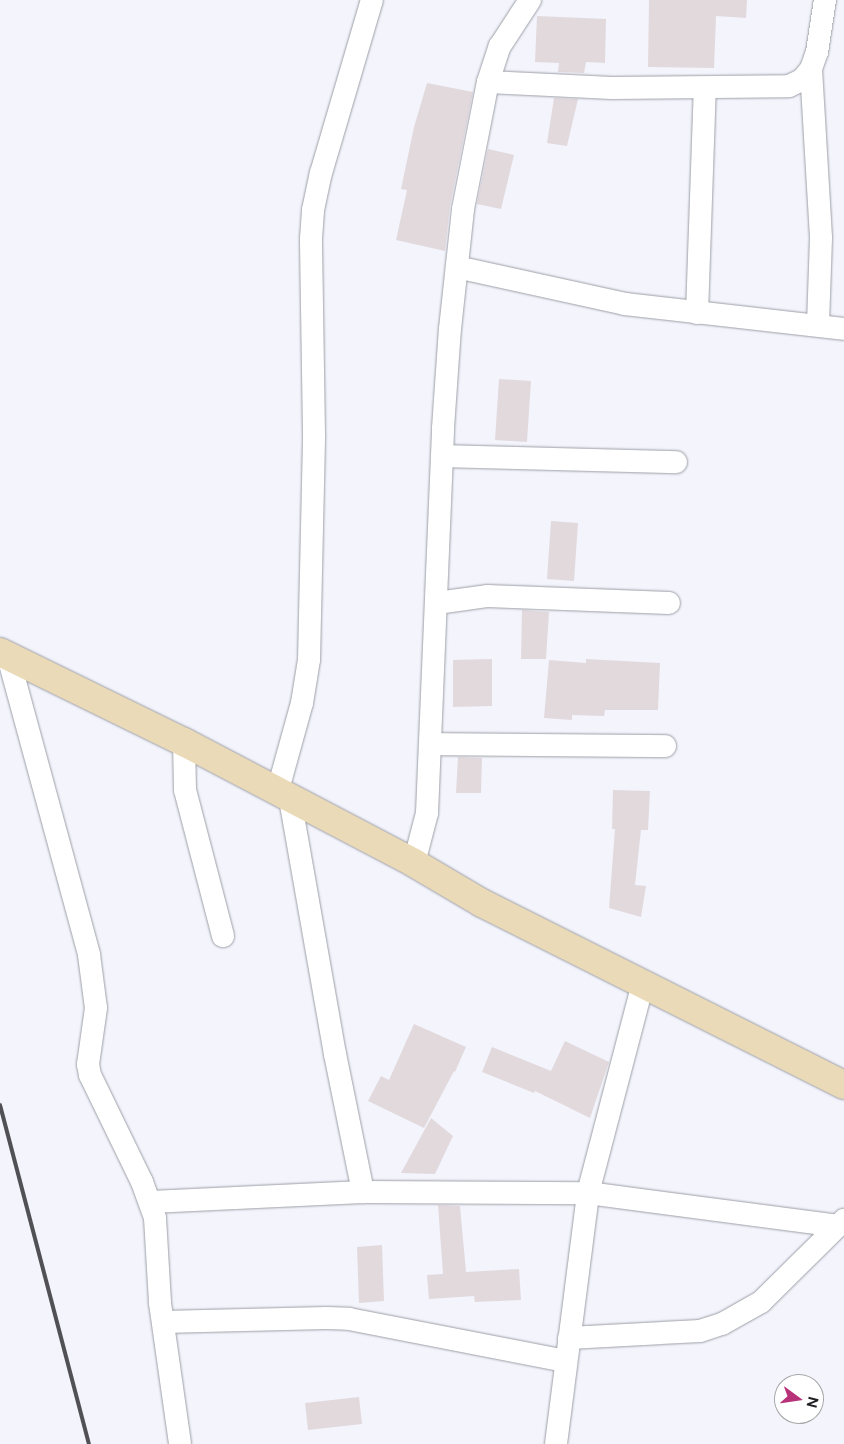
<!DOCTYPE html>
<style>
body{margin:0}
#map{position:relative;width:844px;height:1444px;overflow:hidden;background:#f3f4fc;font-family:"Public Sans",sans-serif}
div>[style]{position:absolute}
.building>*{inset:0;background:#e2d9dd}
.roads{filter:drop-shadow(0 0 1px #9d9fa6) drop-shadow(0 0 1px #9d9fa6)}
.street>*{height:22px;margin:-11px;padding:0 11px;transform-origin:11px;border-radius:11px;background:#fff}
.secondary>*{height:28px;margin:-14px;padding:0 14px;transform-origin:14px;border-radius:14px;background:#ebdab8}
.rail>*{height:4px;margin:-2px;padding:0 2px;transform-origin:2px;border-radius:2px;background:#515155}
span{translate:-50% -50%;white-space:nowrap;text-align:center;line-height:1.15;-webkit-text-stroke:4px #fff;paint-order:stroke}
.north{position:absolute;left:774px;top:1374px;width:50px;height:50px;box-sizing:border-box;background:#fff;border:1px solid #a7a7a8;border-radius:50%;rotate:104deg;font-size:14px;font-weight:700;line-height:20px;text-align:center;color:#222225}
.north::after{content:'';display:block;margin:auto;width:18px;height:22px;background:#b73278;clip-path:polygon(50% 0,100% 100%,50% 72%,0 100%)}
</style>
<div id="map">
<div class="building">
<div style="clip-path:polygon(649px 0,747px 0,746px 18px,716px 16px,714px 68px,648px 67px)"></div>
<div style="clip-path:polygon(537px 16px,606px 19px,605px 63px,586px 62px,584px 73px,558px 72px,559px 63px,535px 62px)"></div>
<div style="clip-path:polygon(427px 83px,473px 92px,450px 206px,445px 251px,396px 240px,407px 190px,401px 189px,414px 127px)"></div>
<div style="clip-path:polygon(554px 98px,578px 99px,567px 146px,547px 143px)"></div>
<div style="clip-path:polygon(488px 149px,514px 155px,501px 209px,477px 204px)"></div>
<div style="clip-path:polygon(499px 379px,531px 381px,527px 442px,495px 440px)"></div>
<div style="clip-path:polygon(551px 521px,578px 523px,574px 581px,547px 579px)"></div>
<div style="clip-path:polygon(522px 610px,549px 612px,546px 659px,521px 659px)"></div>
<div style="clip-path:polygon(492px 659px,492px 706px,453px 707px,453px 660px)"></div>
<div style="clip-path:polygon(586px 659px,660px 663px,658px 710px,605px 710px,604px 716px,572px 715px,572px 720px,544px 718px,549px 660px,586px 663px)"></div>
<div style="clip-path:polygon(458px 757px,482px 758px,481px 793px,456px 793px)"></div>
<div style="clip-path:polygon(613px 790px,650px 791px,648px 830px,641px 830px,635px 885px,646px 886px,641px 917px,609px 908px,615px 829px,612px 829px)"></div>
<div style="clip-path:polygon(414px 1024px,466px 1047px,455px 1072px,454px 1071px,424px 1128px,368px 1101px,381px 1076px,389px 1080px)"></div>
<div style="clip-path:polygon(565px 1041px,609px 1062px,590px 1118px,535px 1091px,534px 1093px,482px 1072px,492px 1047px,551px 1071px)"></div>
<div style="clip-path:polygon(431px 1118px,453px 1136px,435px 1174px,401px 1173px)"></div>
<div style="clip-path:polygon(438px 1205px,460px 1206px,466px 1272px,519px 1269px,521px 1300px,475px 1302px,474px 1296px,429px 1299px,427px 1275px,443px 1274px)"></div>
<div style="clip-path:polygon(382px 1245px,384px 1301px,359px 1303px,357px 1247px)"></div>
<div style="clip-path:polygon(359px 1397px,362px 1424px,308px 1430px,305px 1403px)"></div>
</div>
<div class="roads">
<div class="street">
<div style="left:811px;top:69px;width:169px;rotate:86.6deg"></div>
<div style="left:821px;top:238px;width:87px;rotate:92deg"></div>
<div style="left:488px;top:82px;width:124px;rotate:2.8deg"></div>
<div style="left:612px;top:88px;width:177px;rotate:-0.6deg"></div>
<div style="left:789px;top:86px;width:14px;rotate:-25deg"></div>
<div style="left:802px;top:80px;width:14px;rotate:-51deg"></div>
<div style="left:811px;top:69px;width:18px;rotate:-71deg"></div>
<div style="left:817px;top:52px;width:53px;rotate:-81.3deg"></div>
<div style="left:457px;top:267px;width:172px;rotate:12.4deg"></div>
<div style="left:625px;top:304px;width:220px;rotate:6.5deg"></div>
<div style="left:697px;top:313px;width:225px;rotate:-88deg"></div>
<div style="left:442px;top:456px;width:234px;rotate:1.5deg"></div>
<div style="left:437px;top:603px;width:50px;rotate:-8deg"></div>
<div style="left:487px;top:596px;width:182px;rotate:2.2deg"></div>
<div style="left:8px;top:656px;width:310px;rotate:74.8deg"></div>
<div style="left:89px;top:955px;width:53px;rotate:82.5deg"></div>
<div style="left:96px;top:1008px;width:57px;rotate:98.1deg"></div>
<div style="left:88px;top:1064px;width:11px;rotate:80deg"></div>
<div style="left:90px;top:1075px;width:119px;rotate:64.1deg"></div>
<div style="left:142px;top:1182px;width:38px;rotate:70deg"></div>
<div style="left:155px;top:1218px;width:85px;rotate:86.6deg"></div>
<div style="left:160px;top:1303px;width:142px;rotate:81.9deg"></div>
<div style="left:184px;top:742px;width:48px;rotate:88.8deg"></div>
<div style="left:185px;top:790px;width:151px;rotate:75.4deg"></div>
<div style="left:431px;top:744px;width:234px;rotate:0.5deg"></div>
<div style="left:277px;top:793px;width:93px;rotate:-74.5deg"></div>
<div style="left:302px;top:703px;width:44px;rotate:-80.8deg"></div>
<div style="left:309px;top:660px;width:226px;rotate:-88.7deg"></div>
<div style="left:314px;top:434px;width:195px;rotate:-90.9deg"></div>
<div style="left:311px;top:239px;width:29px;rotate:-86deg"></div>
<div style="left:313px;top:210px;width:38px;rotate:-78deg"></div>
<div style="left:321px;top:173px;width:180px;rotate:-73.6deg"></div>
<div style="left:290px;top:799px;width:259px;rotate:80deg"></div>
<div style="left:335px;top:1054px;width:141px;rotate:78.5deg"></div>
<div style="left:414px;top:863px;width:52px;rotate:-75.4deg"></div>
<div style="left:427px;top:813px;width:385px;rotate:-87.6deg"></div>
<div style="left:443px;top:428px;width:99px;rotate:-86deg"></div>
<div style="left:450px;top:329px;width:121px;rotate:-83.8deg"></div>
<div style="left:463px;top:209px;width:129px;rotate:-78.9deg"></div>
<div style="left:488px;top:82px;width:38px;rotate:-72deg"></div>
<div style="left:500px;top:46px;width:55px;rotate:-56.9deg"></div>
<div style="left:151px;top:1202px;width:212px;rotate:-2.7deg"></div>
<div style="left:363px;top:1192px;width:225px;rotate:0.3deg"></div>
<div style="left:588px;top:1193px;width:251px;rotate:7.5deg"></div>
<div style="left:163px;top:1322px;width:163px;rotate:-1.4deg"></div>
<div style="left:326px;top:1318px;width:23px;rotate:2deg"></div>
<div style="left:349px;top:1319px;width:221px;rotate:11deg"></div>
<div style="left:569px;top:1338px;width:131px;rotate:-3.1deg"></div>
<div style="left:700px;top:1331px;width:23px;rotate:-18deg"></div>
<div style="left:722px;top:1324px;width:45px;rotate:-29.4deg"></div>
<div style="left:761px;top:1302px;width:117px;rotate:-44.7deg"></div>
<div style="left:556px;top:1444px;width:253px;rotate:-82.7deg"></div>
<div style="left:588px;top:1193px;width:216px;rotate:-75.3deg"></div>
</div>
<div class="secondary">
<div style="left:0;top:652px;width:205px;rotate:26.1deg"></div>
<div style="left:184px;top:742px;width:260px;rotate:27.7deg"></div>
<div style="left:414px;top:863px;width:79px;rotate:30.5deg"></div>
<div style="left:482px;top:903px;width:405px;rotate:26.7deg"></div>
</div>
</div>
<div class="rail">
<div style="left:0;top:1105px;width:350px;rotate:75.3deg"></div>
</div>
<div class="north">N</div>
</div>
